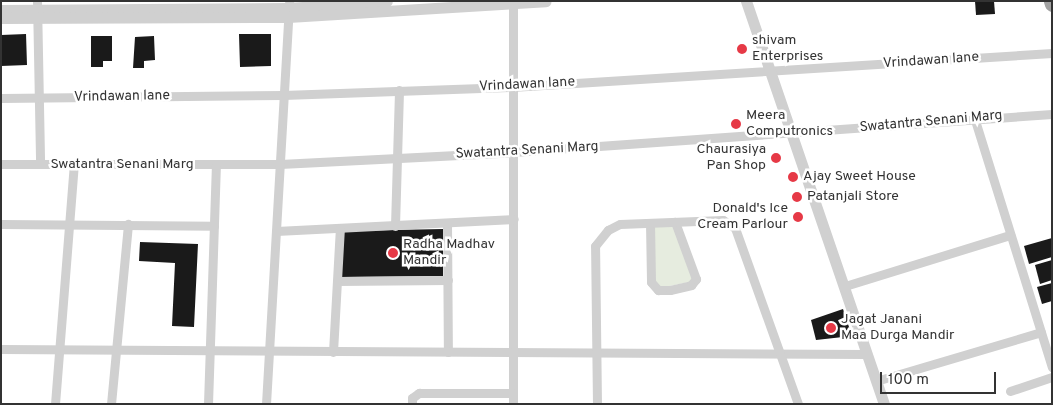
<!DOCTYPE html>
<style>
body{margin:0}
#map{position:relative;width:1053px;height:405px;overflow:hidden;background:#fff;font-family:Overpass,sans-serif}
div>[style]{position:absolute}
.green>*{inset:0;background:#e6ecdf}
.building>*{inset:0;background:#1a1a1a}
.minor>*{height:9px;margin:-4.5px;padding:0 4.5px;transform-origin:4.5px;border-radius:4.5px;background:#d0d0d0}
.tertiary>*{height:11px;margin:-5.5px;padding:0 5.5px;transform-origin:5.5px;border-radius:5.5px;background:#d0d0d0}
.trunk>*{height:15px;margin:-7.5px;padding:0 7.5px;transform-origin:7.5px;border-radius:7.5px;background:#a2a2a2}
.dots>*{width:14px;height:14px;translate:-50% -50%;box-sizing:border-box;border:2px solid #fff;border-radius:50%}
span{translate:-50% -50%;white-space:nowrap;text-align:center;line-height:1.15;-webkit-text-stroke:5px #fff;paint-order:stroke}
.poi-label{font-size:14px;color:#333}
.left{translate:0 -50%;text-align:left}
.right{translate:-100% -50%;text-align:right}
.street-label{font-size:14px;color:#333}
.frame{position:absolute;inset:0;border:2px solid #333;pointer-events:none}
.scale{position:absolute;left:880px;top:372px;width:116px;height:22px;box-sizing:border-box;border:2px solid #333;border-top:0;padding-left:6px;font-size:15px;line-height:18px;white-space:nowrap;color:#333;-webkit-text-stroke:4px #fff;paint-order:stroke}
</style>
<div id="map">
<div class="green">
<div style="clip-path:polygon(675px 223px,694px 281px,660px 288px,652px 281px,652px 224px)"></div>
</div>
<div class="building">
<div style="clip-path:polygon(975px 1px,994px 1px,995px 14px,976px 15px)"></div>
<div style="clip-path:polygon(26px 34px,27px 65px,1px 66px,1px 35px)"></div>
<div style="clip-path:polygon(239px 34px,271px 34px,271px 66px,240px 67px)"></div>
<div style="clip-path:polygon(91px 36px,112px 36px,112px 61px,103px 61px,103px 67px,91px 67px)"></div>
<div style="clip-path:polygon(154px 36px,155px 60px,144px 61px,144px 68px,133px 68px,135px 37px)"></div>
<div style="clip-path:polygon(443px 229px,443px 276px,342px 277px,342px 231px)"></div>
<div style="clip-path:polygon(1052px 238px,1052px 257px,1029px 264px,1024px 246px)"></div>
<div style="clip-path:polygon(140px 242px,198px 244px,194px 327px,172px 326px,175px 263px,139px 261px)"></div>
<div style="clip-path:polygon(1052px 260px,1052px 280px,1040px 284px,1035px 265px)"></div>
<div style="clip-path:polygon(1052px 283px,1052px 301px,1042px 304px,1037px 287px)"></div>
<div style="clip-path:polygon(843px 309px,852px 336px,816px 340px,811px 320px)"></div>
</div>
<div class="minor">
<div style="left:37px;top:1px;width:163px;rotate:88.9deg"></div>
<div style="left:513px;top:1px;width:403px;rotate:90deg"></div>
<div style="left:1px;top:98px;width:282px;rotate:-0.6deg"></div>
<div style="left:283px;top:95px;width:229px;rotate:-2deg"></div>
<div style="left:512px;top:87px;width:541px;rotate:-3.6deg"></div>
<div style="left:974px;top:117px;width:262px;rotate:72.7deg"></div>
<div style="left:1px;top:164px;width:279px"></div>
<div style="left:280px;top:164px;width:234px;rotate:-2.9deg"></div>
<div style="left:514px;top:152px;width:539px;rotate:-4.04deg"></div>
<div style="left:447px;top:223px;width:129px;rotate:89.6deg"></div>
<div style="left:650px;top:223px;width:59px;rotate:89deg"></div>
<div style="left:651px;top:282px;width:11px;rotate:49deg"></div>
<div style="left:658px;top:290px;width:12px"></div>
<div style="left:670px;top:290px;width:22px;rotate:-13deg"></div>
<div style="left:691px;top:285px;width:8px;rotate:-50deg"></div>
<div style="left:696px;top:279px;width:61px;rotate:-110.2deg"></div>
<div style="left:1px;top:224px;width:213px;rotate:0.5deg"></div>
<div style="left:395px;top:226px;width:136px;rotate:-88.3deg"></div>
<div style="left:276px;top:231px;width:238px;rotate:-2.9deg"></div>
<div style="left:337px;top:281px;width:111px;rotate:-0.5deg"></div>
<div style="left:845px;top:286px;width:173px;rotate:-17.2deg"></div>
<div style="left:1px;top:349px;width:866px;rotate:0.33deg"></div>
<div style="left:333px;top:352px;width:124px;rotate:-86.8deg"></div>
<div style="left:876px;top:381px;width:172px;rotate:-16.5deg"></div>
<div style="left:1010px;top:391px;width:44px;rotate:-18.4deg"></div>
<div style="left:55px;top:404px;width:241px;rotate:-85.5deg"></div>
<div style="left:111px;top:404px;width:181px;rotate:-84.6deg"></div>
<div style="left:208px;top:404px;width:238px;rotate:-88.1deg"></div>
<div style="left:266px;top:404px;width:404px;rotate:-86.7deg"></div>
<div style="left:412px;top:404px;width:6px;rotate:-90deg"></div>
<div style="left:412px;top:398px;width:9px;rotate:-36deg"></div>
<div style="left:419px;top:393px;width:94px"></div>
<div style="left:597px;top:404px;width:158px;rotate:-90.7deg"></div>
<div style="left:595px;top:246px;width:21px;rotate:-51deg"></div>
<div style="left:608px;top:230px;width:13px;rotate:-27deg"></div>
<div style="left:620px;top:224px;width:103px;rotate:-2.2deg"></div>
<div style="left:723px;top:220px;width:14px;rotate:34deg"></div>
<div style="left:735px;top:228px;width:187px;rotate:70.3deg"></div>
</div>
<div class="tertiary">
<div style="left:746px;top:1px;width:426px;rotate:71.1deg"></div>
<div style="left:1px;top:10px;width:287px;rotate:-0.4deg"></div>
<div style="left:288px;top:8px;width:99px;rotate:-4deg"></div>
<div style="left:1px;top:18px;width:287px;rotate:-0.2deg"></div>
<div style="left:288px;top:17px;width:258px;rotate:-3.5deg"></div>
</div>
<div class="trunk">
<div style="left:1051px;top:1px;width:3px;rotate:72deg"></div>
</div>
<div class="dots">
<div style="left:742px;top:49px;background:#e63946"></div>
<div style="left:736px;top:124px;background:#e63946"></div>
<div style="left:776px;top:158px;background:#e63946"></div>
<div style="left:793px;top:177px;background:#e63946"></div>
<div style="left:797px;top:197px;background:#e63946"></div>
<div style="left:798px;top:217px;background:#e63946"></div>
<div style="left:393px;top:253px;background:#e63946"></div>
<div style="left:831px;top:328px;background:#e63946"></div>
</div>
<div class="poi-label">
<span class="left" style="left:752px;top:49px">shivam<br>Enterprises</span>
<span class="left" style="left:746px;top:124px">Meera<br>Computronics</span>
<span class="right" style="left:766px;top:158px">Chaurasiya<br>Pan Shop</span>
<span class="left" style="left:803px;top:177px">Ajay Sweet House</span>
<span class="left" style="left:807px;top:197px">Patanjali Store</span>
<span class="right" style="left:788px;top:217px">Donald's Ice<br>Cream Parlour</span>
<span class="left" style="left:403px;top:253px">Radha Madhav<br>Mandir</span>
<span class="left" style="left:841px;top:328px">Jagat Janani<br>Maa Durga Mandir</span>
</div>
<div class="street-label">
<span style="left:931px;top:61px;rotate:-4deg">Vrindawan lane</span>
<span style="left:527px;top:85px;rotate:-3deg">Vrindawan lane</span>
<span style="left:122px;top:97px;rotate:-1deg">Vrindawan lane</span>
<span style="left:931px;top:122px;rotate:-5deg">Swatantra Senani Marg</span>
<span style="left:527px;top:151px;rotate:-3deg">Swatantra Senani Marg</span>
<span style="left:122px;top:165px">Swatantra Senani Marg</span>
</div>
<div class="frame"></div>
<div class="scale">100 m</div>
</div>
